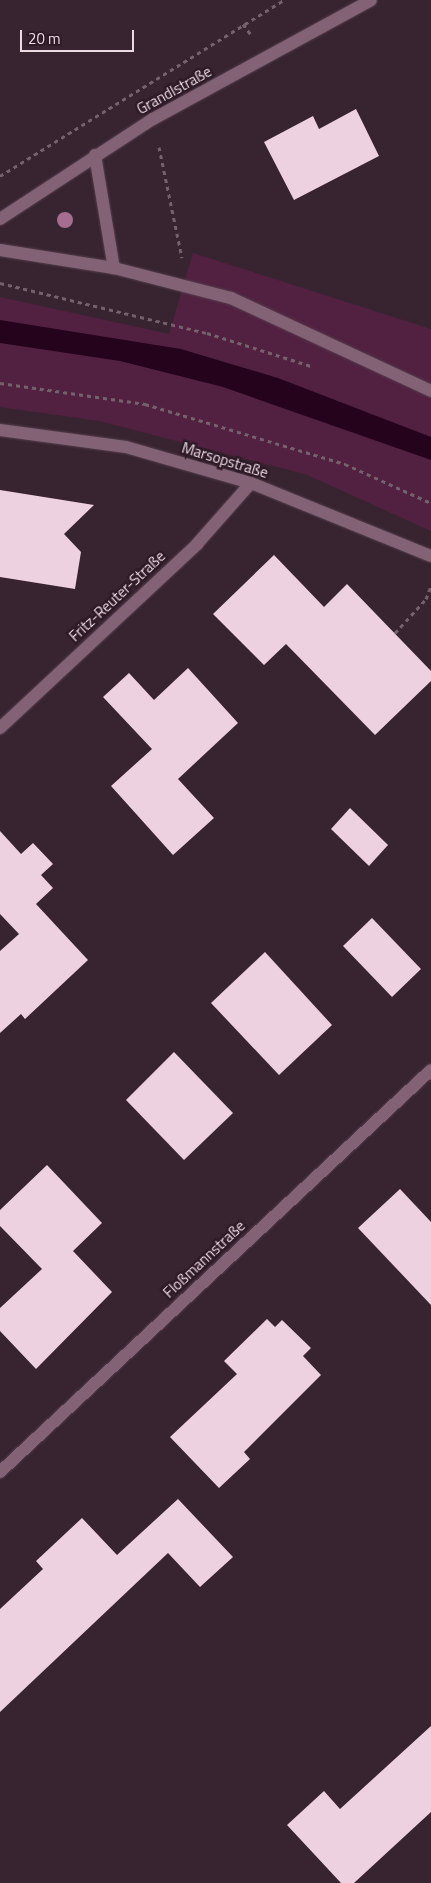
<!DOCTYPE html>
<meta charset="utf-8">
<style>
body{margin:0}
#map{position:relative;width:431px;height:1883px;overflow:hidden;background:#382330;font-family:"Titillium Web",sans-serif}
div>[style]{position:absolute}
.green>*{inset:0;background:#522142}
.water>*{inset:0;background:#26031c}
.building>*{inset:0;background:#edd1e1}
.path>*{height:3px;margin-top:-1.5px;transform-origin:0;background:repeating-linear-gradient(90deg,#74616c 0 4px,transparent 0 8px)}
.roads{filter:drop-shadow(0 0 1px #54404d) drop-shadow(0 0 1px #54404d)}
.minor>*{height:12px;margin:-6px;padding:0 6px;transform-origin:6px;border-radius:6px;background:#836276}
.trees>*{width:16px;height:16px;margin:-8px;border-radius:50%;background:#a56e90}
span{translate:-50% -50%;white-space:nowrap;text-align:center;line-height:1.15;-webkit-text-stroke:5px #2e1926;paint-order:stroke}
.street-label{font-size:15px;color:#eadbe3}
.scale{position:absolute;left:20px;top:30px;width:114px;height:22px;box-sizing:border-box;border:2px solid #eadbe3;border-top:0;padding-left:6px;font-size:15px;line-height:18px;white-space:nowrap;color:#eadbe3;-webkit-text-stroke:4px #2e1926;paint-order:stroke}
</style>
<div id="map">
<div class="green">
<div style="clip-path:polygon(193px 253px,431px 329px,431px 531px,305px 474px,99px 421px,0 407px,0 297px,169px 334px)"></div>
</div>
<div class="water">
<div style="clip-path:polygon(0 320px,181px 349px,278px 378px,431px 437px,431px 460px,223px 387px,120px 361px,0 343px)"></div>
</div>
<div class="building">
<div style="clip-path:polygon(356px 109px,379px 156px,294px 200px,264px 142px,313px 116px,319px 129px)"></div>
<div style="clip-path:polygon(0 490px,94px 505px,64px 534px,81px 552px,75px 589px,0 577px)"></div>
<div style="clip-path:polygon(274px 555px,324px 607px,347px 584px,431px 671px,431px 681px,375px 735px,286px 644px,264px 665px,213px 614px)"></div>
<div style="clip-path:polygon(188px 668px,238px 723px,178px 779px,214px 818px,173px 855px,111px 786px,152px 749px,103px 697px,129px 673px,154px 700px)"></div>
<div style="clip-path:polygon(350px 808px,388px 845px,369px 866px,331px 829px)"></div>
<div style="clip-path:polygon(0 831px,21px 854px,33px 843px,53px 864px,41px 875px,53px 888px,36px 904px,88px 960px,25px 1019px,21px 1014px,0 1033px,0 951px,19px 934px,0 914px)"></div>
<div style="clip-path:polygon(372px 918px,421px 969px,392px 997px,343px 946px)"></div>
<div style="clip-path:polygon(265px 952px,332px 1025px,279px 1075px,211px 1003px)"></div>
<div style="clip-path:polygon(174px 1052px,233px 1113px,184px 1160px,126px 1100px)"></div>
<div style="clip-path:polygon(47px 1165px,102px 1223px,73px 1251px,112px 1292px,36px 1369px,0 1331px,0 1308px,42px 1269px,0 1226px,0 1210px)"></div>
<div style="clip-path:polygon(400px 1189px,431px 1222px,431px 1305px,358px 1228px)"></div>
<div style="clip-path:polygon(267px 1319px,275px 1327px,282px 1320px,311px 1348px,303px 1356px,321px 1375px,244px 1452px,250px 1459px,219px 1488px,170px 1437px,237px 1374px,224px 1361px)"></div>
<div style="clip-path:polygon(178px 1499px,233px 1557px,200px 1587px,168px 1553px,0 1712px,0 1609px,43px 1569px,36px 1561px,82px 1518px,117px 1555px)"></div>
<div style="clip-path:polygon(431px 1726px,431px 1812px,354px 1883px,341px 1883px,287px 1825px,324px 1791px,340px 1809px)"></div>
</div>
<div class="path">
<div style="left:243px;top:24px;width:15px;rotate:53deg"></div>
<div style="left:159px;top:147px;width:113px;rotate:78.3deg"></div>
<div style="left:0;top:176px;width:334px;rotate:-31.8deg"></div>
<div style="left:0;top:283px;width:213px;rotate:13.6deg"></div>
<div style="left:207px;top:333px;width:109px;rotate:17.6deg"></div>
<div style="left:0;top:383px;width:147px;rotate:8.2deg"></div>
<div style="left:145px;top:404px;width:209px;rotate:16.7deg"></div>
<div style="left:345px;top:464px;width:94px;rotate:24.4deg"></div>
<div style="left:395px;top:633px;width:46px;rotate:-47.6deg"></div>
<div style="left:426px;top:599px;width:14px;rotate:-69deg"></div>
</div>
<div class="roads">
<div class="minor">
<div style="left:95px;top:155px;width:115px;rotate:80.5deg"></div>
<div style="left:0;top:219px;width:183px;rotate:-33.2deg"></div>
<div style="left:153px;top:119px;width:248px;rotate:-28.6deg"></div>
<div style="left:0;top:250px;width:115px;rotate:9deg"></div>
<div style="left:114px;top:268px;width:121px;rotate:14.4deg"></div>
<div style="left:231px;top:298px;width:221px;rotate:24.9deg"></div>
<div style="left:0;top:430px;width:127px;rotate:7.7deg"></div>
<div style="left:126px;top:447px;width:130px;rotate:16.1deg"></div>
<div style="left:251px;top:483px;width:194px;rotate:22.1deg"></div>
<div style="left:0;top:728px;width:270px;rotate:-43deg"></div>
<div style="left:197px;top:544px;width:81px;rotate:-48.5deg"></div>
<div style="left:0;top:1472px;width:589px;rotate:-43.01deg"></div>
</div>
</div>
<div class="trees">
<div style="left:65px;top:220px"></div>
</div>
<div class="street-label">
<span style="left:174px;top:90px;rotate:-29deg">Grandlstraße</span>
<span style="left:225px;top:460px;rotate:17deg">Marsopstraße</span>
<span style="left:117px;top:596px;rotate:-43deg">Fritz-Reuter-Straße</span>
<span style="left:204px;top:1259px;rotate:-43deg">Floßmannstraße</span>
</div>
<div class="scale">20 m</div>
</div>
